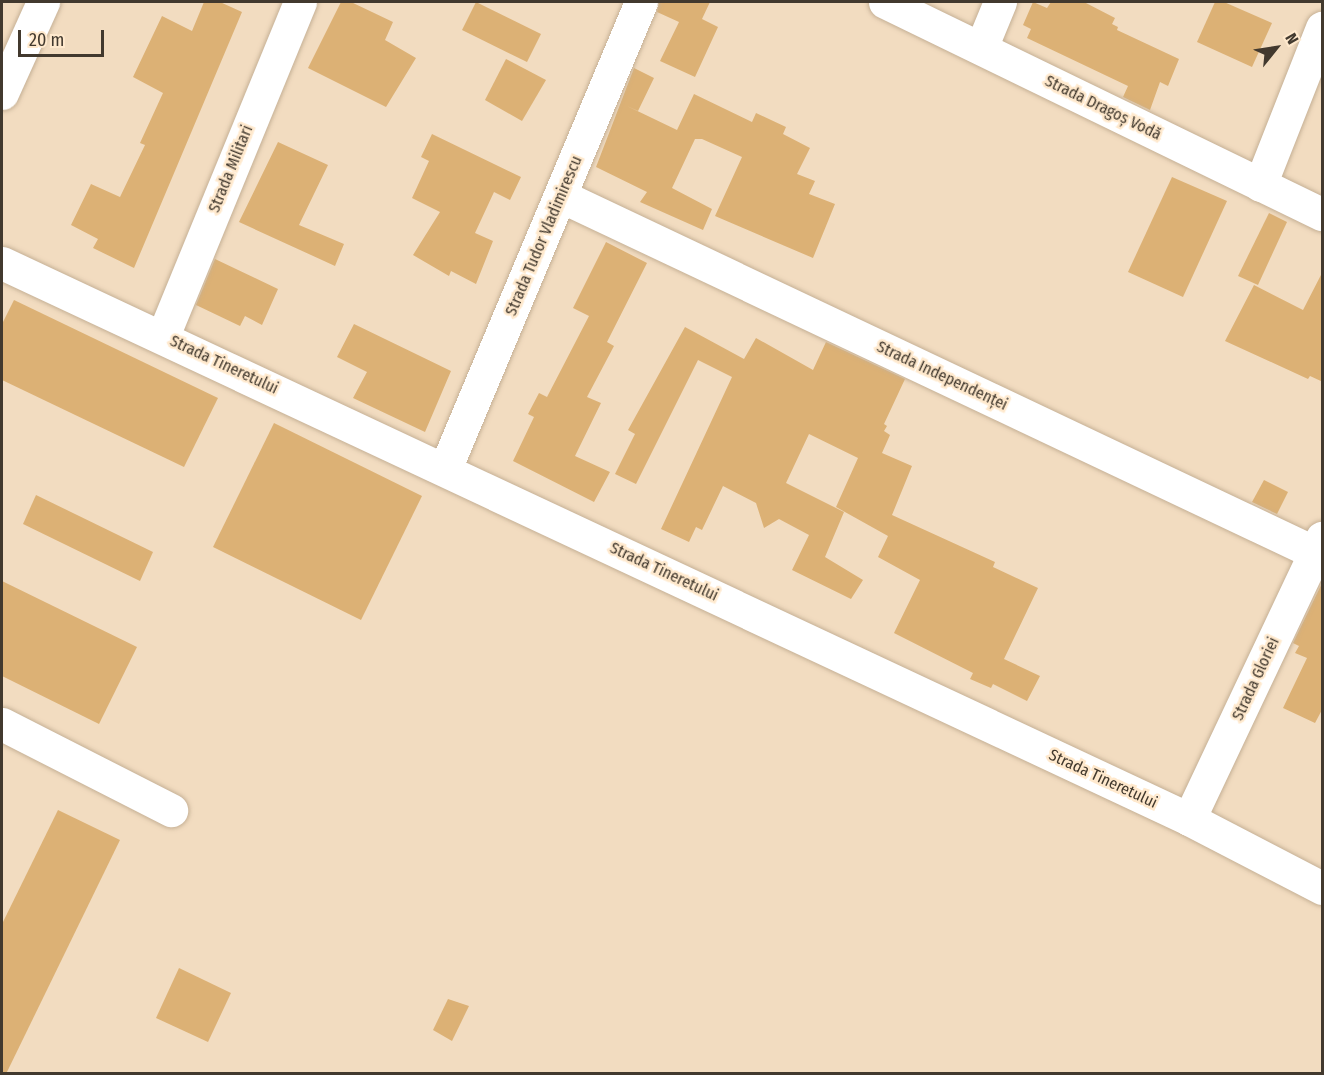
<!DOCTYPE html>
<meta charset="utf-8">
<style>
body{margin:0}
#map{position:relative;width:1324px;height:1075px;overflow:hidden;background:#f2dcc0;font-family:"Fira Sans Condensed",sans-serif}
div>[style]{position:absolute}
.building>*{inset:0;background:#dcb175}
.roads{filter:drop-shadow(0 0 2px #c5b095) drop-shadow(0 0 2px #c5b095)}
.minor>*{height:33px;margin:-16.5px;padding:0 16.5px;transform-origin:16.5px;border-radius:16.5px;background:#fff}
span{translate:-50% -50%;white-space:nowrap;text-align:center;line-height:1.15;-webkit-text-stroke:5px #ffe9cd;paint-order:stroke}
.street-label{font-size:16px;color:#42392e}
.frame{position:absolute;inset:0;border:3px solid #42392e;pointer-events:none}
.north{position:absolute;left:1246px;top:18px;width:60px;height:60px;-webkit-text-stroke:4px #ffe9cd;paint-order:stroke;rotate:60deg;font-size:16px;font-weight:700;line-height:24px;text-align:center;color:#42392e}
.north::after{content:'';display:block;margin:auto;width:21px;height:27px;background:#42392e;clip-path:polygon(50% 0,100% 100%,50% 72%,0 100%)}
.scale{position:absolute;left:18px;top:30px;width:86px;height:27px;box-sizing:border-box;border:3px solid #42392e;border-top:0;padding-left:8px;font-size:18px;line-height:21px;white-space:nowrap;color:#42392e;-webkit-text-stroke:4px #ffe9cd;paint-order:stroke}
</style>
<div id="map">
<div class="building">
<div style="clip-path:polygon(204px 2px,220px 2px,242px 12px,134px 268px,93px 248px,98px 239px,71px 225px,91px 184px,120px 197px,145px 145px,140px 143px,163px 93px,133px 77px,162px 16px,192px 31px)"></div>
<div style="clip-path:polygon(341px 2px,351px 2px,393px 22px,385px 40px,416px 58px,386px 107px,308px 68px)"></div>
<div style="clip-path:polygon(476px 2px,541px 34px,527px 62px,462px 30px)"></div>
<div style="clip-path:polygon(659px 2px,710px 2px,702px 19px,718px 27px,695px 77px,660px 61px,679px 22px,657px 12px)"></div>
<div style="clip-path:polygon(1033px 2px,1047px 8px,1051px 2px,1084px 2px,1115px 18px,1112px 24px,1118px 27px,1117px 30px,1179px 59px,1168px 86px,1160px 82px,1150px 110px,1123px 97px,1128px 86px,1027px 38px,1031px 29px,1023px 25px)"></div>
<div style="clip-path:polygon(1215px 2px,1224px 2px,1272px 23px,1252px 67px,1197px 42px)"></div>
<div style="clip-path:polygon(506px 59px,546px 80px,522px 121px,485px 100px)"></div>
<div style="clip-path:polygon(634px 68px,654px 78px,638px 111px,627px 106px,677px 130px,694px 94px,752px 122px,756px 113px,786px 127px,783px 134px,810px 148px,797px 174px,815px 181px,809px 194px,835px 204px,813px 258px,715px 216px,742px 157px,702px 139px,695px 139px,672px 188px,712px 209px,703px 230px,640px 202px,647px 192px,596px 167px)"></div>
<div style="clip-path:polygon(432px 134px,521px 177px,510px 200px,494px 192px,475px 233px,493px 241px,476px 284px,451px 271px,449px 276px,413px 255px,440px 212px,412px 198px,429px 161px,421px 157px)"></div>
<div style="clip-path:polygon(278px 142px,328px 165px,299px 225px,344px 244px,335px 266px,239px 222px)"></div>
<div style="clip-path:polygon(1172px 177px,1227px 201px,1183px 297px,1128px 272px)"></div>
<div style="clip-path:polygon(1269px 213px,1287px 222px,1258px 285px,1238px 276px)"></div>
<div style="clip-path:polygon(606px 242px,647px 263px,607px 342px,614px 346px,587px 397px,601px 403px,575px 456px,610px 472px,594px 502px,513px 461px,534px 417px,528px 414px,539px 393px,547px 397px,589px 316px,573px 308px)"></div>
<div style="clip-path:polygon(215px 259px,278px 289px,262px 325px,245px 316px,240px 326px,196px 305px)"></div>
<div style="clip-path:polygon(1323px 271px,1323px 382px,1310px 376px,1308px 379px,1225px 341px,1254px 285px,1303px 310px)"></div>
<div style="clip-path:polygon(14px 300px,218px 398px,184px 467px,2px 380px,2px 324px)"></div>
<div style="clip-path:polygon(354px 324px,451px 371px,425px 432px,353px 398px,367px 372px,337px 357px)"></div>
<div style="clip-path:polygon(685px 327px,744px 359px,756px 338px,813px 370px,826px 342px,905px 379px,884px 424px,887px 426px,884px 431px,890px 435px,882px 453px,912px 466px,892px 515px,995px 562px,993px 567px,1038px 588px,1004px 659px,1040px 676px,1027px 701px,993px 684px,991px 688px,970px 679px,973px 673px,894px 633px,920px 580px,878px 557px,888px 536px,836px 507px,858px 458px,809px 434px,786px 483px,844px 512px,825px 557px,863px 580px,851px 599px,792px 570px,809px 535px,779px 519px,764px 528px,756px 503px,723px 486px,702px 530px,696px 527px,689px 542px,661px 529px,732px 377px,698px 360px,636px 484px,615px 474px,635px 434px,628px 430px)"></div>
<div style="clip-path:polygon(274px 423px,422px 496px,361px 620px,213px 547px)"></div>
<div style="clip-path:polygon(1264px 480px,1288px 492px,1277px 514px,1252px 502px)"></div>
<div style="clip-path:polygon(36px 495px,153px 552px,140px 581px,23px 524px)"></div>
<div style="clip-path:polygon(2px 581px,137px 647px,99px 724px,2px 676px)"></div>
<div style="clip-path:polygon(1323px 581px,1323px 708px,1315px 723px,1283px 708px,1307px 658px,1295px 653px,1299px 646px,1293px 643px)"></div>
<div style="clip-path:polygon(58px 810px,120px 840px,6px 1074px,2px 1074px,2px 924px)"></div>
<div style="clip-path:polygon(179px 968px,231px 993px,208px 1042px,156px 1018px)"></div>
<div style="clip-path:polygon(448px 999px,469px 1006px,452px 1041px,433px 1030px)"></div>
</div>
<div class="roads">
<div class="minor">
<div style="left:885px;top:2px;width:486px;rotate:25.9deg"></div>
<div style="left:981px;top:48px;width:50px;rotate:-67.6deg"></div>
<div style="left:2px;top:93px;width:100px;rotate:-65.7deg"></div>
<div style="left:1260px;top:185px;width:169px;rotate:-68.5deg"></div>
<div style="left:561px;top:196px;width:842px;rotate:25.32deg"></div>
<div style="left:2px;top:263px;width:1311px;rotate:25.1deg"></div>
<div style="left:1189px;top:819px;width:150px;rotate:27.4deg"></div>
<div style="left:163px;top:336px;width:361px;rotate:-67.7deg"></div>
<div style="left:445px;top:469px;width:506px;rotate:-67.23deg"></div>
<div style="left:2px;top:724px;width:190px;rotate:27deg"></div>
<div style="left:1189px;top:819px;width:311px;rotate:-64.7deg"></div>
</div>
</div>
<div class="street-label">
<span style="left:1103px;top:108px;rotate:26deg">Strada Dragoș Vodă</span>
<span style="left:231px;top:169px;rotate:-68deg">Strada Militari</span>
<span style="left:544px;top:236px;rotate:-67deg">Strada Tudor Vladimirescu</span>
<span style="left:224px;top:365px;rotate:25deg">Strada Tineretului</span>
<span style="left:942px;top:376px;rotate:25deg">Strada Independenței</span>
<span style="left:664px;top:572px;rotate:25deg">Strada Tineretului</span>
<span style="left:1256px;top:679px;rotate:-65deg">Strada Gloriei</span>
<span style="left:1103px;top:779px;rotate:25deg">Strada Tineretului</span>
</div>
<div class="frame"></div>
<div class="north">N</div>
<div class="scale">20 m</div>
</div>
